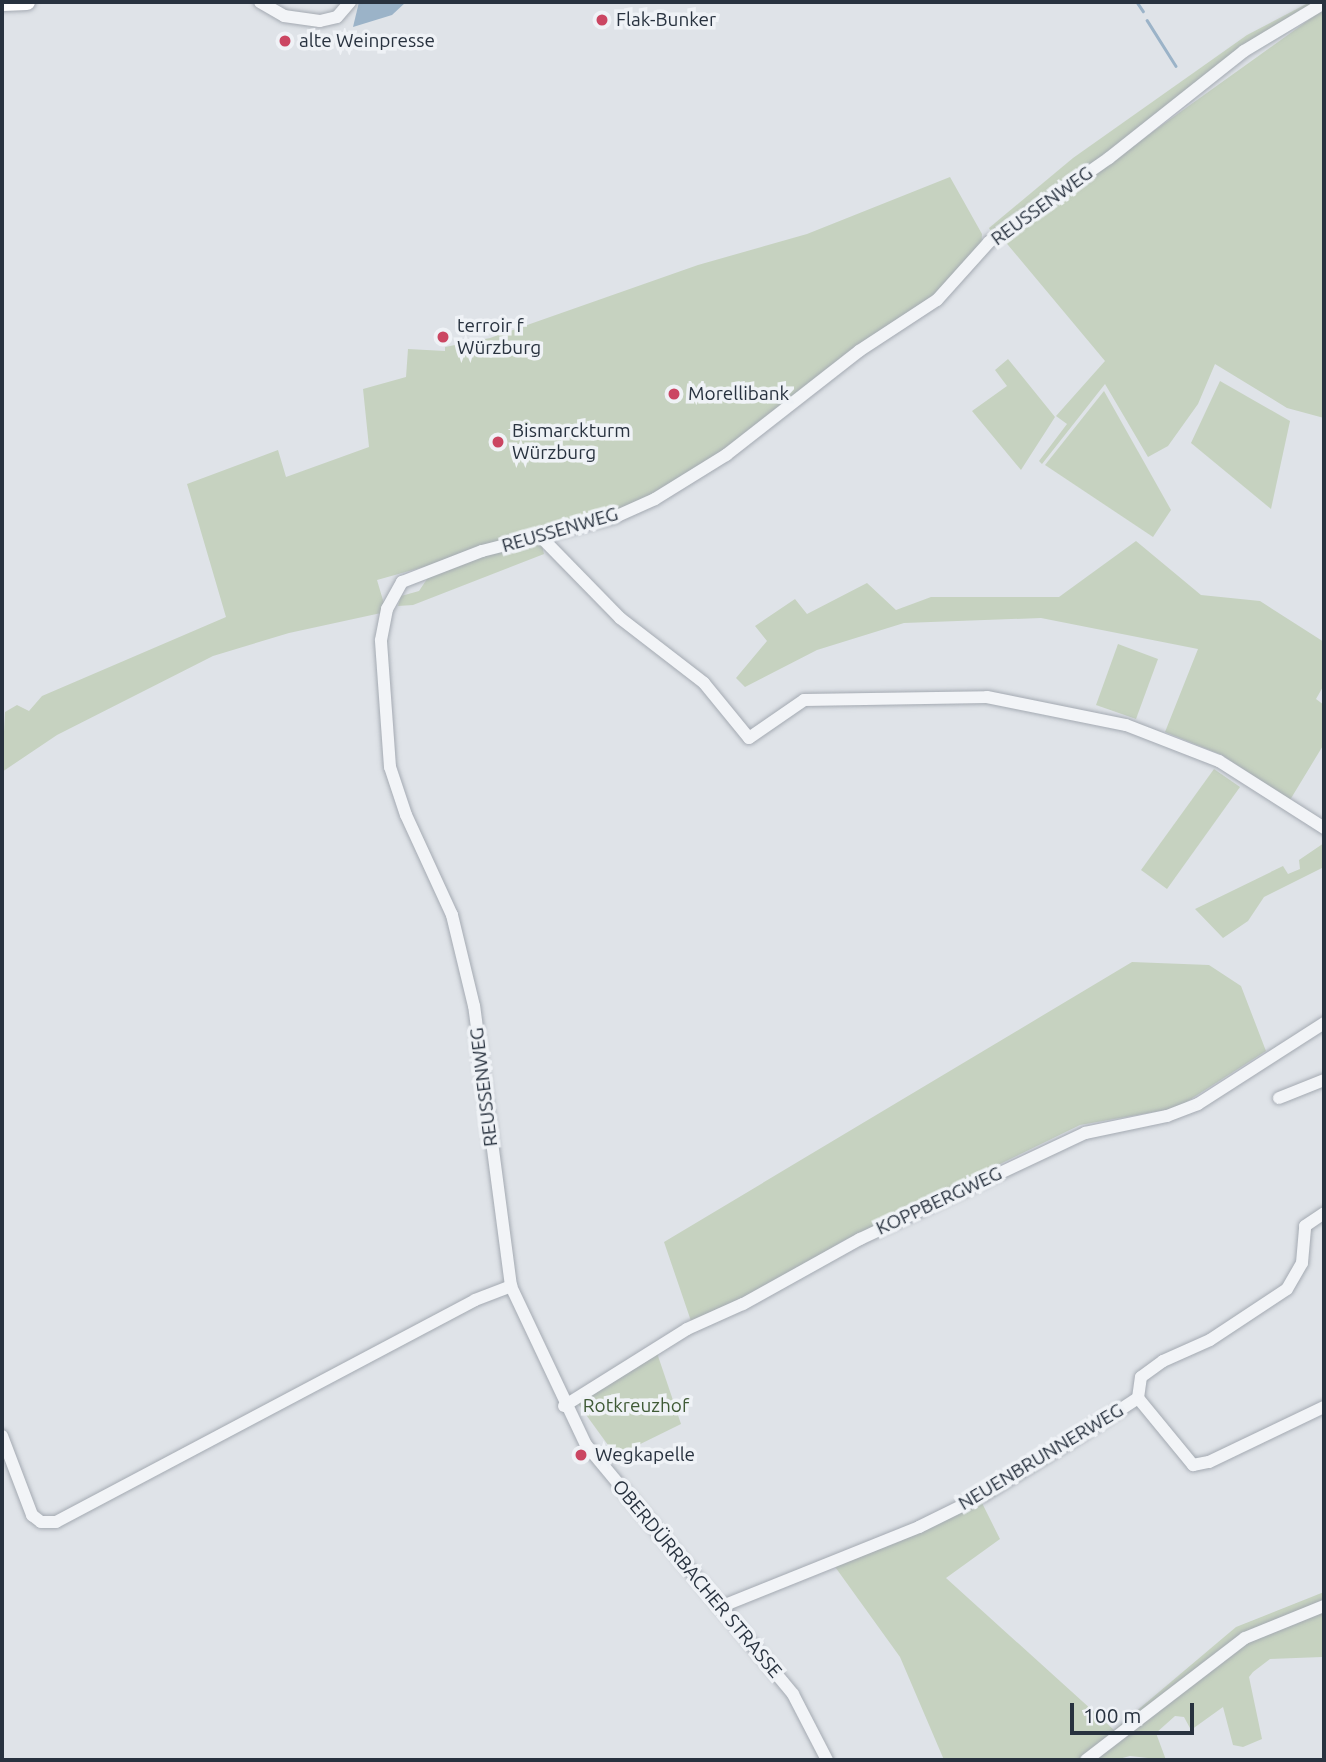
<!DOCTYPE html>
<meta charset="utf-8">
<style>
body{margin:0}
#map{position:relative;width:1326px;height:1762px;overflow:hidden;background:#dfe3e8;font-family:Ubuntu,sans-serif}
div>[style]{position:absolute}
.green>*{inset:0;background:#c6d2c0}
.water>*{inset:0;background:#9bb3c8}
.stream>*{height:2.5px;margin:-1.25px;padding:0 1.25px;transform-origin:1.25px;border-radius:1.25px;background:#9bb3c8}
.roads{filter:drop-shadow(0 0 2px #a4aab2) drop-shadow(0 0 2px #a4aab2)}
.minor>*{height:12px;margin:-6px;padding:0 6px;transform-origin:6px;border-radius:6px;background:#f2f4f7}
.major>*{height:16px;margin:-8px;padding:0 8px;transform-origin:8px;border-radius:8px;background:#fff}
.dots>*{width:19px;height:19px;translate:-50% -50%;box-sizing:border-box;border:4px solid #eff2f6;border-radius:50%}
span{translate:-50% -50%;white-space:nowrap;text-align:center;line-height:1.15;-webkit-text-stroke:7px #eff2f6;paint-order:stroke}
.poi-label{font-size:19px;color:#28323f}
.left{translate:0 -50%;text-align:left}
.street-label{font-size:19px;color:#28323f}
.park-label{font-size:19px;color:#3f5a36}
.frame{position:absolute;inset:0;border:4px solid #28323f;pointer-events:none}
.scale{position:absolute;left:1070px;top:1703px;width:124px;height:32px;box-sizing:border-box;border:4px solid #28323f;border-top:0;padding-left:9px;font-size:21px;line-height:24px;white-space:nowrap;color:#28323f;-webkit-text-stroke:5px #eff2f6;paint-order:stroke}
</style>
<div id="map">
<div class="green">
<div style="clip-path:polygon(1310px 2px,1319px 2px,994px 236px,989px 228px,1073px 158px,1247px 35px)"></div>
<div style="clip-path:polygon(1324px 9px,1324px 418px,1287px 408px,1215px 364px,1198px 404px,1168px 446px,1148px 457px,1105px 384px,1042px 464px,1039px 461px,1067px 424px,1056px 416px,1105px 361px,1003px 239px)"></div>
<div style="clip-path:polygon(950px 177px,982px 234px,981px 250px,951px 283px,765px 422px,657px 494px,591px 520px,377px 580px,385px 607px,381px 613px,289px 633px,213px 656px,57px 735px,2px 772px,5px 712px,17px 705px,29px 711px,42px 696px,226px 617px,187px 484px,278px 450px,286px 477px,369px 447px,363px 389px,406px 377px,408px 349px,445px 351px,445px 347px,490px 338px,698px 265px,807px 234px)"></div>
<div style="clip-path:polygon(1008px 359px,1055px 417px,1021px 470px,972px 411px,1007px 386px,995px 370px)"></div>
<div style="clip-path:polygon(1220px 381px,1290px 421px,1271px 509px,1191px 443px)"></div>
<div style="clip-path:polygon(1104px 391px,1171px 510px,1153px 537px,1045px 465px)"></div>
<div style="clip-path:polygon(541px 541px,544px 554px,413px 605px,398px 606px,401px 596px,419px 591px,429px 576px,491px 553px)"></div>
<div style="clip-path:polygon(1136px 541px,1201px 595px,1260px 601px,1324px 642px,1324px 685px,1316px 699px,1324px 705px,1324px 744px,1290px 800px,1222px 755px,1165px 732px,1198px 649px,1041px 618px,904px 623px,817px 650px,745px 687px,736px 678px,767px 641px,755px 626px,795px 599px,807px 614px,867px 583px,896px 610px,931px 597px,1059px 597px)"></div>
<div style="clip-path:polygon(1118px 644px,1158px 659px,1136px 719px,1096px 705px)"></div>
<div style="clip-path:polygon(1214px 769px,1240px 787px,1167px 889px,1141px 870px)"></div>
<div style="clip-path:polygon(1324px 843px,1324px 867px,1264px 897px,1248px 921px,1223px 938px,1195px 909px,1283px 866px,1288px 874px,1300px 869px,1299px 860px)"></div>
<div style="clip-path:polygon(1132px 962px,1209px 965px,1241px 986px,1266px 1051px,1177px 1108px,1080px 1125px,843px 1241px,752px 1295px,691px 1321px,664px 1242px)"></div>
<div style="clip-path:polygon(656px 1350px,681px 1424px,616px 1456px,576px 1401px)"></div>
<div style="clip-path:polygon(980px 1499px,1000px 1539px,946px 1578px,1114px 1730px,1236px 1627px,1324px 1592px,1324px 1667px,1322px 1657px,1270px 1659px,1253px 1672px,1249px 1677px,1262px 1739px,1243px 1747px,1233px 1745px,1223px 1707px,1191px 1730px,1184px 1717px,1175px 1716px,1156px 1733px,1166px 1760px,1130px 1756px,1115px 1760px,944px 1760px,900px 1657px,833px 1564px)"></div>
</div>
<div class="water">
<div style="clip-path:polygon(359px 2px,406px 2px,392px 15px,353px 27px)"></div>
</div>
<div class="stream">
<div style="left:1137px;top:2px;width:11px;rotate:56deg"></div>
<div style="left:1147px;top:20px;width:54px;rotate:57.8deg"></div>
</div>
<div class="roads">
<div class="minor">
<div style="left:260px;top:2px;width:28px;rotate:30deg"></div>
<div style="left:284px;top:16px;width:36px;rotate:8deg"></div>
<div style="left:320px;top:21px;width:17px;rotate:-13deg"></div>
<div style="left:337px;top:17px;width:20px;rotate:-49deg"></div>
<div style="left:541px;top:537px;width:113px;rotate:45.7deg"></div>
<div style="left:620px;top:618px;width:106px;rotate:37.7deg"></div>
<div style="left:704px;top:683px;width:71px;rotate:50.7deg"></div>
<div style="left:749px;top:738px;width:67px;rotate:-34.6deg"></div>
<div style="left:804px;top:700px;width:183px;rotate:-0.9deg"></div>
<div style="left:987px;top:697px;width:142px;rotate:11.4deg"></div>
<div style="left:1126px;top:725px;width:100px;rotate:21.2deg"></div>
<div style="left:1219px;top:761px;width:125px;rotate:32.5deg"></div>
<div style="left:1279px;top:1098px;width:48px;rotate:-21.8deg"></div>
<div style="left:1138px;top:1398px;width:87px;rotate:50.6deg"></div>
<div style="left:1193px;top:1465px;width:16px;rotate:-11deg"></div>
<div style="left:1209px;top:1462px;width:127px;rotate:-25.6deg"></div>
<div style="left:564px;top:1406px;width:145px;rotate:-32deg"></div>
<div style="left:687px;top:1329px;width:61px;rotate:-24.1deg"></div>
<div style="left:743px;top:1304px;width:134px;rotate:-29.1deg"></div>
<div style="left:860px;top:1239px;width:249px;rotate:-25.2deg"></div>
<div style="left:1085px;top:1133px;width:84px;rotate:-11.7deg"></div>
<div style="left:1167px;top:1116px;width:33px;rotate:-21deg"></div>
<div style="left:1198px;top:1104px;width:150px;rotate:-32.7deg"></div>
<div style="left:2px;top:1436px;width:85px;rotate:69.2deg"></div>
<div style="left:32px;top:1515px;width:11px;rotate:38deg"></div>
<div style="left:41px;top:1522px;width:15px"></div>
<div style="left:56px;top:1522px;width:474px;rotate:-27.9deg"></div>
<div style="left:475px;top:1300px;width:39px;rotate:-21deg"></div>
<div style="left:720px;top:1607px;width:214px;rotate:-21.9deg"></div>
<div style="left:919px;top:1527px;width:72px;rotate:-26.2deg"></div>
<div style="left:984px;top:1495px;width:116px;rotate:-31.6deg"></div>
<div style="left:1083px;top:1434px;width:66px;rotate:-33.2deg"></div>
<div style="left:1138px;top:1398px;width:21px;rotate:-82deg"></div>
<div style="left:1141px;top:1377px;width:27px;rotate:-36deg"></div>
<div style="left:1163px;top:1361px;width:51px;rotate:-24.1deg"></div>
<div style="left:1210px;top:1340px;width:92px;rotate:-33.5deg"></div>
<div style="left:1287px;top:1289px;width:30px;rotate:-60deg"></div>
<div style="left:1302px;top:1263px;width:37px;rotate:-85deg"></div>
<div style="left:1305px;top:1226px;width:23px;rotate:-34deg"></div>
<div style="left:827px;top:1760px;width:74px;rotate:-117.3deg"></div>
<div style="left:793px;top:1694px;width:324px;rotate:-129.7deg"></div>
<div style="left:586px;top:1445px;width:176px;rotate:-115.3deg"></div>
<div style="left:511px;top:1286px;width:282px;rotate:-97.5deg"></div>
<div style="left:474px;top:1006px;width:94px;rotate:-103.6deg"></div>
<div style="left:452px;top:915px;width:110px;rotate:-114.7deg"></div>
<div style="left:406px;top:815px;width:51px;rotate:-108.4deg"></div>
<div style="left:390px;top:767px;width:127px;rotate:-94.1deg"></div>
<div style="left:381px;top:640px;width:32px;rotate:-79deg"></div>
<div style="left:387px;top:609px;width:31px;rotate:-61deg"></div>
<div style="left:402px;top:582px;width:86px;rotate:-21.2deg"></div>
<div style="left:482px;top:551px;width:137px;rotate:-14.3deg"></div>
<div style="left:615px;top:517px;width:44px;rotate:-24.2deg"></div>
<div style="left:655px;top:499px;width:84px;rotate:-31.8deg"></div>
<div style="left:726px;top:455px;width:169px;rotate:-38deg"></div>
<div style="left:859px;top:351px;width:93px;rotate:-33.2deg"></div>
<div style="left:937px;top:300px;width:78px;rotate:-48.1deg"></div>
<div style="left:989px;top:242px;width:146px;rotate:-35deg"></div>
<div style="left:1109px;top:158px;width:172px;rotate:-38.4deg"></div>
<div style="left:1244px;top:51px;width:93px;rotate:-31deg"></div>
<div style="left:1086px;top:1760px;width:200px;rotate:-37.5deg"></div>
<div style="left:1245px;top:1638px;width:85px;rotate:-22.1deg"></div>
</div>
<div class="major">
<div style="left:2px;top:3px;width:25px;rotate:-2deg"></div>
</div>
</div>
<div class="dots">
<div style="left:602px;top:20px;background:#cb4662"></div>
<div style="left:285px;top:41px;background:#cb4662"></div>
<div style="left:443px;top:337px;background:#cb4662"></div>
<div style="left:674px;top:394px;background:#cb4662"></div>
<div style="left:498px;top:442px;background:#cb4662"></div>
<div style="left:581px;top:1455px;background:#cb4662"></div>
</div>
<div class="poi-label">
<span class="left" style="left:616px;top:20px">Flak-Bunker</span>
<span class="left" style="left:299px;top:41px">alte Weinpresse</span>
<span class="left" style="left:457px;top:337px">terroir f<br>Würzburg</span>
<span class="left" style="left:688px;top:394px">Morellibank</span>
<span class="left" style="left:512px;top:442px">Bismarckturm<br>Würzburg</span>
<span class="left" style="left:595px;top:1455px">Wegkapelle</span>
</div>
<div class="street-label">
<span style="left:1042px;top:206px;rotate:-36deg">REUSSENWEG</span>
<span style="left:560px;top:530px;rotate:-16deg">REUSSENWEG</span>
<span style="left:484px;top:1087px;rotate:-97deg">REUSSENWEG</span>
<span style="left:939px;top:1201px;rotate:-25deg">KOPPBERGWEG</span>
<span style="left:1041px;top:1457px;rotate:-31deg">NEUENBRUNNERWEG</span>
<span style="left:697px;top:1579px;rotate:50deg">OBERDÜRRBACHER STRASSE</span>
</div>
<div class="park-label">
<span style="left:636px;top:1406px">Rotkreuzhof</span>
</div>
<div class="frame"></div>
<div class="scale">100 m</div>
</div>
